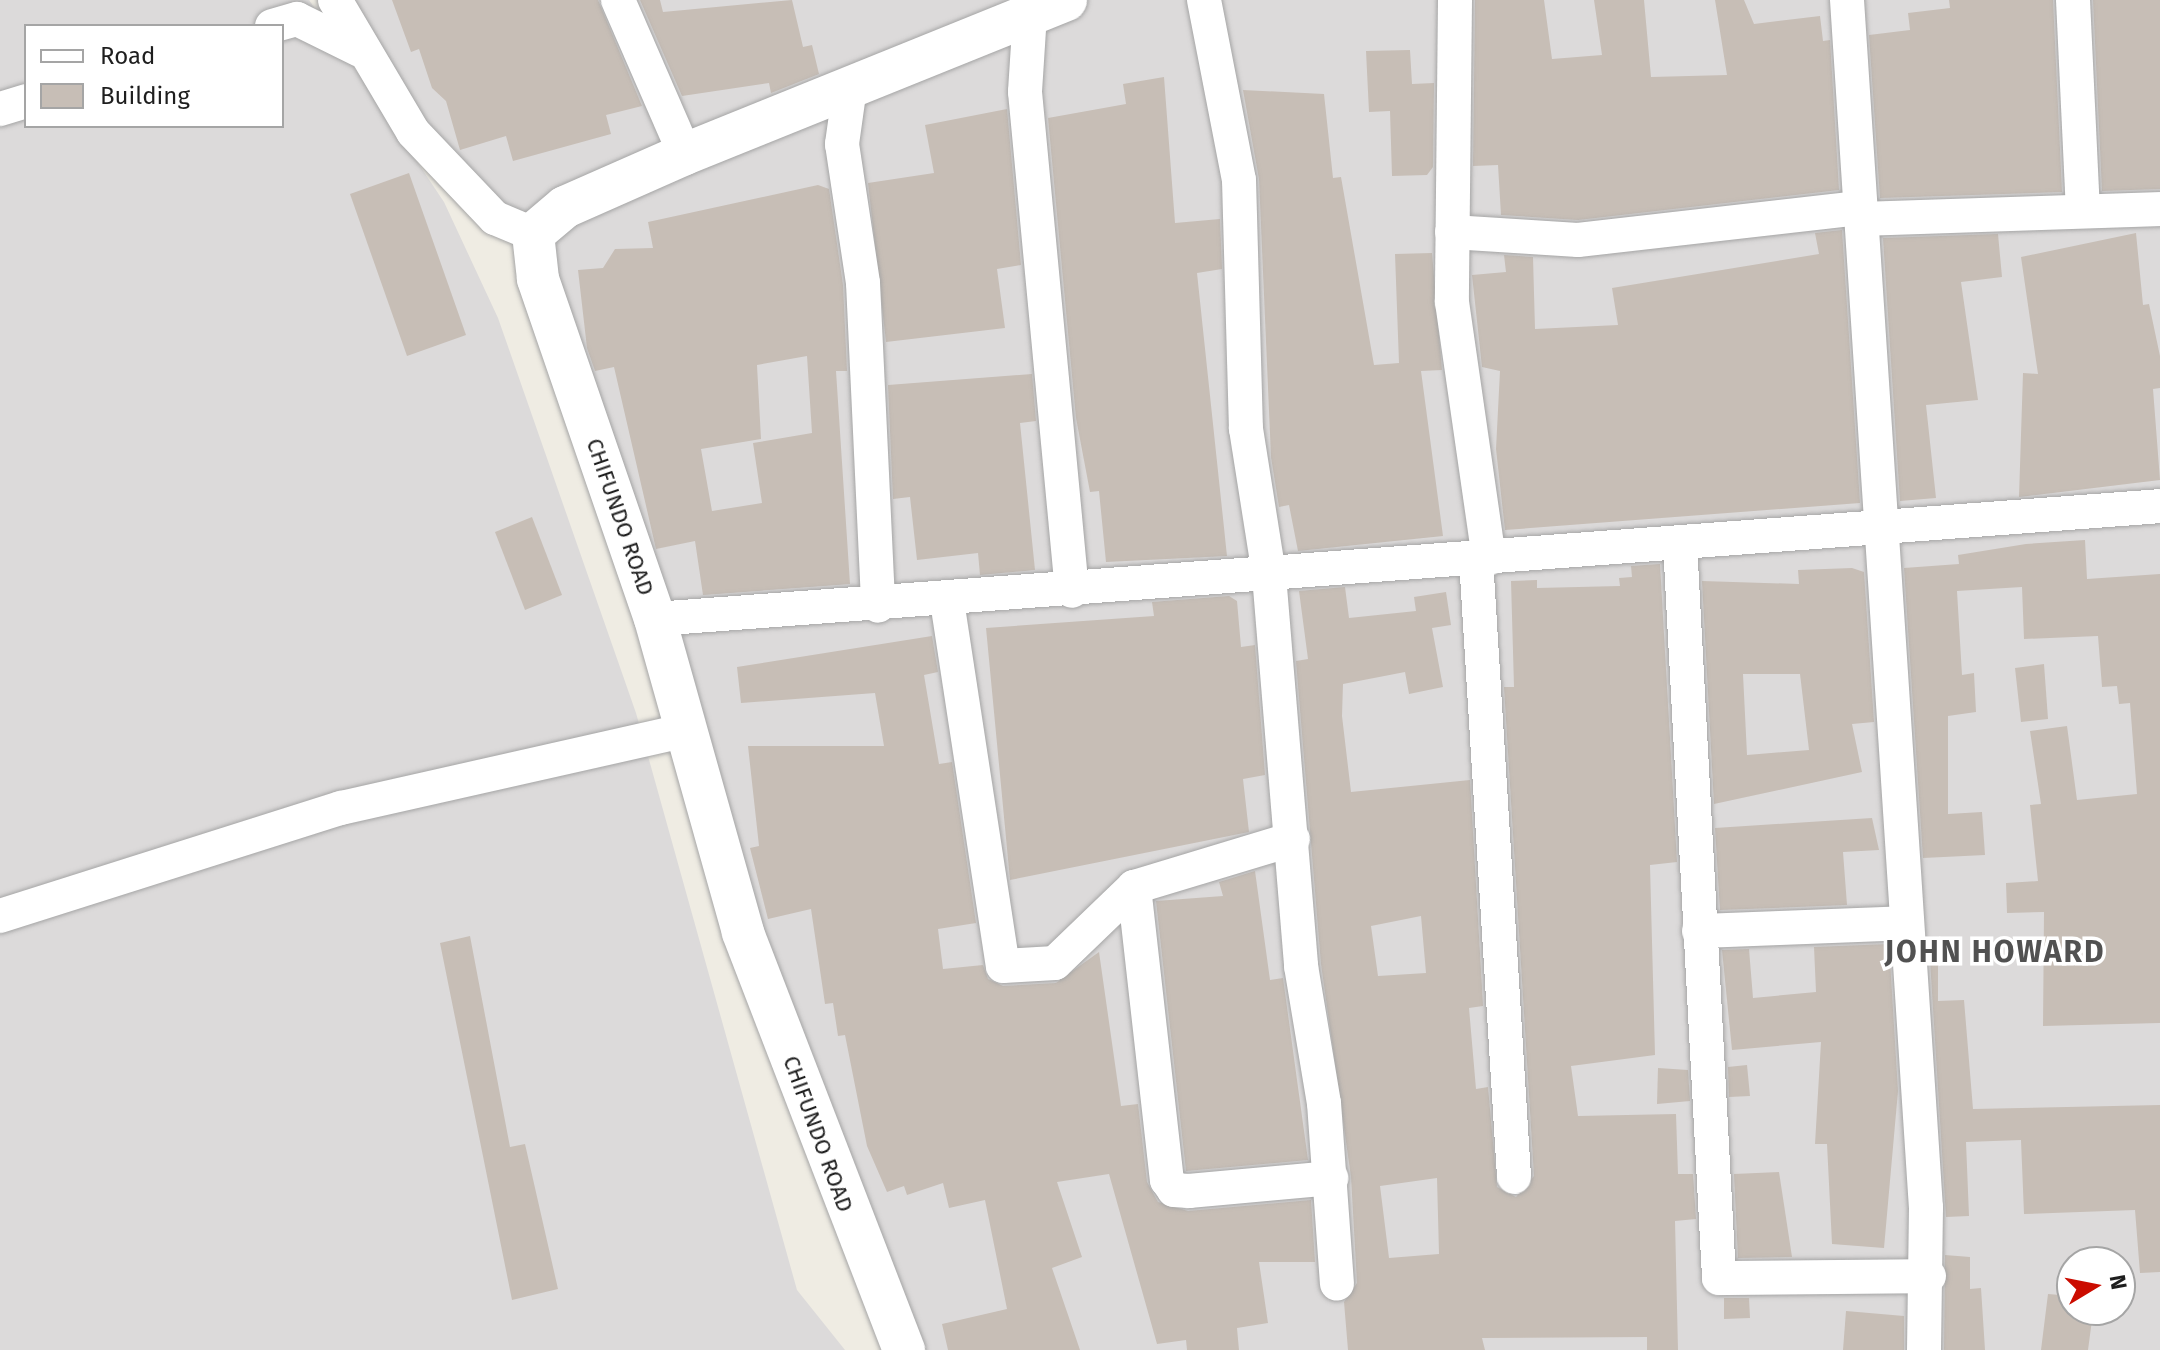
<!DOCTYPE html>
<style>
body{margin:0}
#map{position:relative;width:2160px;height:1350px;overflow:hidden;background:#efece3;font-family:"Fira Sans",sans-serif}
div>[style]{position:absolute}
.residential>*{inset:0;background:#dcdada}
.building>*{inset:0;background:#c7beb6}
.roads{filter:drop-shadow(0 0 2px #a5a5a5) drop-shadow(0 0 2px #a5a5a5)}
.minor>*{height:34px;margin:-17px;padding:0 17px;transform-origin:17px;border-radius:17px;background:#fff}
.tertiary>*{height:42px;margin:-21px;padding:0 21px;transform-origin:21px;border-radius:21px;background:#fff}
span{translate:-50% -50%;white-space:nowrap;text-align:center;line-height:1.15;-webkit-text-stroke:7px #fff;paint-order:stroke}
.street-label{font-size:22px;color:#1e1e1e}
.district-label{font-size:30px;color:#515151;font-weight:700;letter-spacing:2px}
.legend{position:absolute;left:24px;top:24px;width:260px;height:104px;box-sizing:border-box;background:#fff;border:2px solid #a5a5a5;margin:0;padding:10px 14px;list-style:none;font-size:24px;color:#1e1e1e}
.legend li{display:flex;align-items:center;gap:16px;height:40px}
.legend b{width:40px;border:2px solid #a5a5a5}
.north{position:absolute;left:2056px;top:1246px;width:80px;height:80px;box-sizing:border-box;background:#fff;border:2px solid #a5a5a5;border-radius:50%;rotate:80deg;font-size:22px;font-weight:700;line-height:32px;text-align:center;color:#1e1e1e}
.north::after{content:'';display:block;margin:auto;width:28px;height:36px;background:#cb0c00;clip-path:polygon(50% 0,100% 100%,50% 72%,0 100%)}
</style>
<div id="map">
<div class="residential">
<div style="clip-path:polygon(evenodd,0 0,309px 0,444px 202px,498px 318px,636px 713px,797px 1290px,845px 1350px,0 1350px,0 0,26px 26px,282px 26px,282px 126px,26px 126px,26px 26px)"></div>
<div style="clip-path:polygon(evenodd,347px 0,2160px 0,2160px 1350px,920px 1350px,876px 1258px,520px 248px,389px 75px,347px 0,2072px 1262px,2120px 1262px,2120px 1310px,2072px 1310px,2072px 1262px)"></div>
</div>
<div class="building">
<div style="clip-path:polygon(392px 0,598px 0,642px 106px,606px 115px,611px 134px,513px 161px,506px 136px,460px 150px,446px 101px,432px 88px,419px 49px,411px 52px)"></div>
<div style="clip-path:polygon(640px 0,660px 0,663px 12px,792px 0,803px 47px,812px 45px,819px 74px,771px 93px,769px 83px,682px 96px)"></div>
<div style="clip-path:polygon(1475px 0,1544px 0,1552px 59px,1602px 55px,1594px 0,1644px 0,1651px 77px,1727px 75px,1715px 0,1744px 0,1754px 24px,1820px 16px,1823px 41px,1830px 40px,1839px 190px,1578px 220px,1501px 215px,1498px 165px,1473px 166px)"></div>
<div style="clip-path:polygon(1949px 0,2053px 0,2062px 192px,1880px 198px,1869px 35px,1910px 30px,1908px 13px,1950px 8px)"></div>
<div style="clip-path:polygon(2093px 0,2160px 0,2160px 189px,2102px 191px)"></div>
<div style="clip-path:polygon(1410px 50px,1412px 84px,1434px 83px,1433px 167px,1427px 175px,1392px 176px,1390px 111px,1369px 112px,1366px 51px)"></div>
<div style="clip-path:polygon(1164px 77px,1175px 223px,1220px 219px,1222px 269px,1197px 273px,1227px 556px,1106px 562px,1099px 491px,1090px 492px,1076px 418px,1048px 118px,1126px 104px,1123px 84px)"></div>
<div style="clip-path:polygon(1243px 90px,1324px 94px,1333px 178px,1341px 177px,1374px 365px,1399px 363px,1395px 254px,1432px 253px,1442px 370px,1421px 371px,1443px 536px,1298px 551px,1289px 505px,1279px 507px,1271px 457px,1259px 179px)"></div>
<div style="clip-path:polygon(1007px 109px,1021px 265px,997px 269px,1005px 328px,886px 342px,868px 183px,934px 173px,925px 125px)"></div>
<div style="clip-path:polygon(409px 173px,466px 335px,407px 356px,350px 194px)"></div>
<div style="clip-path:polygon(evenodd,818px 185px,829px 189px,843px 285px,847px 371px,836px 371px,850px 584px,703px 595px,695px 541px,656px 549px,614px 367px,595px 371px,587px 348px,578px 270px,603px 268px,615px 249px,653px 248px,648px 222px,818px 185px,807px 356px,812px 433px,753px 443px,762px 503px,712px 511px,701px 449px,761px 439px,757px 365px,807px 356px)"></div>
<div style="clip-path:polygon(1842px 230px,1860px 503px,1505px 530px,1496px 449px,1500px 371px,1482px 367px,1472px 275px,1506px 272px,1504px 255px,1533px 257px,1535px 329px,1618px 325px,1612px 288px,1819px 254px,1815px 233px)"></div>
<div style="clip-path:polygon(2136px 233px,2143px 305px,2149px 304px,2160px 356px,2160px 388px,2153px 389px,2160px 480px,2019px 497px,2023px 373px,2038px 374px,2021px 257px)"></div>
<div style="clip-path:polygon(1998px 234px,2002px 277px,1961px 282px,1978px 400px,1926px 405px,1936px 498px,1900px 501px,1883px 238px)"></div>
<div style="clip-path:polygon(1032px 374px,1036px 421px,1020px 423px,1035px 570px,980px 575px,978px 553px,917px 560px,910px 497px,893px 499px,888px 385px)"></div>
<div style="clip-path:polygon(532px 517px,562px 595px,525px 610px,495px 532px)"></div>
<div style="clip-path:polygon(2085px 540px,2087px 579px,2160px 574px,2160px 1023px,2043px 1026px,2044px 912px,2007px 913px,2006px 883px,2038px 881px,2030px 805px,2041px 804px,2030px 731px,2067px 726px,2077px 800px,2137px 794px,2130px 703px,2119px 704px,2117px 686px,2102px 687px,2098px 636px,2024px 639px,2022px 587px,1957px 591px,1962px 675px,1974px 673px,1976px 712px,1948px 716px,1948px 814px,1982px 812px,1985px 855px,1923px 858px,1904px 568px,1959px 564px,1958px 555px,2026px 544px)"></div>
<div style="clip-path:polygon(evenodd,1660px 564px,1677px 862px,1650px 865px,1655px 1055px,1571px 1066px,1578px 1116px,1676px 1114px,1678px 1174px,1693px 1174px,1696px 1219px,1675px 1221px,1678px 1350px,1647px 1350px,1647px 1337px,1482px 1338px,1485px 1350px,1348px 1350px,1344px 1302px,1357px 1283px,1351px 1177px,1321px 964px,1296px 661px,1308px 659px,1299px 591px,1345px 587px,1349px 618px,1416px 611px,1414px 597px,1446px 592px,1451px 625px,1432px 628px,1443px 687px,1409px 694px,1405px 672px,1343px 684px,1342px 716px,1351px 792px,1470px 780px,1483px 1006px,1469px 1008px,1476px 1089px,1488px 1087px,1497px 1187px,1516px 1197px,1534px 1176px,1504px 687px,1514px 687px,1511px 581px,1537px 580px,1537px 588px,1620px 586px,1619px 578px,1632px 577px,1631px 566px,1660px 564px,1421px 916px,1426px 973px,1378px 976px,1371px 926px,1421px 916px,1660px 564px,1437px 1178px,1439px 1254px,1389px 1258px,1380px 1186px,1437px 1178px)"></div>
<div style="clip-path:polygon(evenodd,1852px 568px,1864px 572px,1874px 722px,1852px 724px,1862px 772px,1714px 804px,1702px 581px,1799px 584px,1798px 570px,1852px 568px,1743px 674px,1800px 674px,1809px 750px,1747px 755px,1743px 674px)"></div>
<div style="clip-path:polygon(1229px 596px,1237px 601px,1241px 647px,1255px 645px,1265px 775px,1243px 779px,1249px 832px,1010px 880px,986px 628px,1154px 616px,1152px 602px)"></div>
<div style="clip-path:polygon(932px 636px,938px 672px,924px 675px,939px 764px,952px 762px,976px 923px,938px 929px,943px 969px,983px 965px,988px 979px,1003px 986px,1056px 983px,1099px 952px,1121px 1106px,1138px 1104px,1147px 1182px,1158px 1202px,1188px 1211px,1311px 1200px,1315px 1262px,1259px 1262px,1268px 1323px,1237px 1328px,1239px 1350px,1187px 1350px,1186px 1340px,1157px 1344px,1109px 1174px,1057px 1182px,1082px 1257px,1052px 1268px,1080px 1350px,948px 1350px,942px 1324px,1007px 1309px,985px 1200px,949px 1208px,943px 1183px,907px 1195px,904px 1186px,887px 1192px,867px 1146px,845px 1035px,838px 1036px,833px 1003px,825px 1004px,811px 909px,768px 919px,750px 848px,759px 846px,748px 746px,884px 746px,875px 693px,741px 703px,737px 667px)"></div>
<div style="clip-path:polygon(2044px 664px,2048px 719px,2021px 722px,2015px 668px)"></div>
<div style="clip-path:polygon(1872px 818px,1879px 850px,1843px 852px,1847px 905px,1720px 910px,1715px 828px)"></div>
<div style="clip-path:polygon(1255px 871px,1270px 980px,1283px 978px,1308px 1160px,1186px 1171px,1156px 901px,1223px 896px,1219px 882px)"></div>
<div style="clip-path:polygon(470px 936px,510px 1147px,525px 1144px,558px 1289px,512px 1300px,440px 943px)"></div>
<div style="clip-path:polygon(1938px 943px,1938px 1001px,1964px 1000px,1973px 1109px,2160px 1105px,2160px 1272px,2140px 1273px,2135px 1210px,2024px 1214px,2021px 1140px,1966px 1142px,1969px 1216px,1946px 1217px,1929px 944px)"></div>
<div style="clip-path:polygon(1889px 944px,1898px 1091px,1884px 1248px,1832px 1244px,1827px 1144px,1815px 1144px,1821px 1042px,1732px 1050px,1722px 950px,1749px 949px,1753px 998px,1816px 992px,1814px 947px)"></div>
<div style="clip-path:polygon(1747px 1065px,1750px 1096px,1729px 1097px,1728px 1067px)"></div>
<div style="clip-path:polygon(1658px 1068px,1688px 1070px,1690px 1101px,1657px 1104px)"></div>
<div style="clip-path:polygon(1779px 1172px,1792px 1257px,1738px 1258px,1734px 1174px)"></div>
<div style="clip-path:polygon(1945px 1255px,1970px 1257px,1970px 1289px,1981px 1288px,1985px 1350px,1944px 1350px)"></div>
<div style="clip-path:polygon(2048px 1294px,2072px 1296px,2072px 1317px,2092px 1320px,2088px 1350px,2041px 1350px)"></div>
<div style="clip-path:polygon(1724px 1298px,1749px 1298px,1750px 1318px,1724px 1319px)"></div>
<div style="clip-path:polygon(1846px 1311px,1904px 1316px,1904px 1350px,1843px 1350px)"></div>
</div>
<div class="roads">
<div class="minor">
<div style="left:335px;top:0;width:153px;rotate:59.4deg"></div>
<div style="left:413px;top:132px;width:119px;rotate:46.4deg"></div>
<div style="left:495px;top:218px;width:41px;rotate:22.8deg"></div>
<div style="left:618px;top:0;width:168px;rotate:66.5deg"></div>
<div style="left:1204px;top:0;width:183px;rotate:79deg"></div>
<div style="left:1239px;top:180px;width:249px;rotate:88.4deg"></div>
<div style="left:1246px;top:429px;width:148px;rotate:81deg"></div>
<div style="left:1269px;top:575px;width:392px;rotate:85.3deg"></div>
<div style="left:1301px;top:966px;width:139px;rotate:80.5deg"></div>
<div style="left:1324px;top:1103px;width:181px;rotate:85.9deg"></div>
<div style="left:1455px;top:0;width:302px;rotate:90.6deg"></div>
<div style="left:1452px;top:302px;width:259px;rotate:81.8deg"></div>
<div style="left:1847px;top:0;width:1210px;rotate:86.26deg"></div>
<div style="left:1926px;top:1207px;width:143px;rotate:90.8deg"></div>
<div style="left:2073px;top:0;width:211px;rotate:87.3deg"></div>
<div style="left:1030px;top:14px;width:78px;rotate:93.7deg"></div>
<div style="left:1025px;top:92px;width:501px;rotate:84.62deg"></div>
<div style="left:272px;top:26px;width:26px;rotate:-16deg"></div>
<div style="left:297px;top:19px;width:70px;rotate:26.2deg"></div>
<div style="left:850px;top:87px;width:58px;rotate:98deg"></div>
<div style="left:842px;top:144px;width:141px;rotate:81.4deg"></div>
<div style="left:863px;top:283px;width:323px;rotate:87.3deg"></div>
<div style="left:0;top:109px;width:27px;rotate:-17deg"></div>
<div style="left:1862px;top:219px;width:298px;rotate:-1.9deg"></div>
<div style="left:1452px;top:232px;width:126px;rotate:3.6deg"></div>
<div style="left:1578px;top:240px;width:285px;rotate:-6.5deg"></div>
<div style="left:1680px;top:543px;width:736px;rotate:86.96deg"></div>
<div style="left:1719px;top:1278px;width:210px;rotate:-0.5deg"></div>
<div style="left:1476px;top:559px;width:619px;rotate:86.48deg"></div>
<div style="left:947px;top:601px;width:369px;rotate:81.3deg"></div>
<div style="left:1003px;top:966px;width:52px;rotate:-3.3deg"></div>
<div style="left:1055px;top:963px;width:110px;rotate:-43.9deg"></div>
<div style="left:1134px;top:887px;width:166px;rotate:-16.8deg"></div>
<div style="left:655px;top:619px;width:1509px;rotate:-4.29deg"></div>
<div style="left:1134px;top:887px;width:295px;rotate:83.6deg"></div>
<div style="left:1167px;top:1180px;width:12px;rotate:55deg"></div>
<div style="left:1174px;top:1190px;width:15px;rotate:4deg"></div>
<div style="left:1189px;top:1191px;width:143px;rotate:-5.2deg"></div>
<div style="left:0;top:916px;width:358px;rotate:-17.6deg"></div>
<div style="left:341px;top:808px;width:352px;rotate:-12.7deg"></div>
<div style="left:1699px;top:931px;width:207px;rotate:-2.2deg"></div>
</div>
<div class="tertiary">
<div style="left:904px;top:1350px;width:448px;rotate:-111.1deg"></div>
<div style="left:743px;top:932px;width:325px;rotate:-105.7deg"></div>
<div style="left:655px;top:619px;width:360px;rotate:-109deg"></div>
<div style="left:538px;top:279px;width:45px;rotate:-96.3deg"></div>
<div style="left:533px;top:234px;width:42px;rotate:-40.2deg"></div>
<div style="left:565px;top:207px;width:131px;rotate:-23.8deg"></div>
<div style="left:685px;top:154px;width:411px;rotate:-22deg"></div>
</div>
</div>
<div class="street-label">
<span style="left:620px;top:517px;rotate:71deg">CHIFUNDO ROAD</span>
<span style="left:818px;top:1134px;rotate:70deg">CHIFUNDO ROAD</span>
</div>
<div class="district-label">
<span style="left:1995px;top:952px">JOHN HOWARD</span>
</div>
<ul class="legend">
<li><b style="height:10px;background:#fff"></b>Road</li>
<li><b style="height:22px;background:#c7beb6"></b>Building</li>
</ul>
<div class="north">N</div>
</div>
